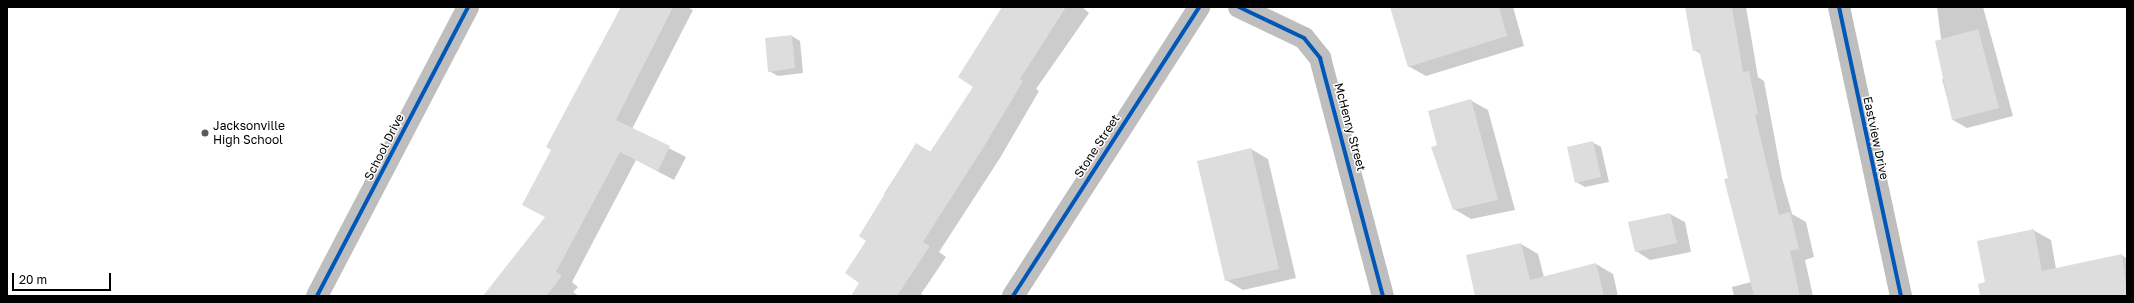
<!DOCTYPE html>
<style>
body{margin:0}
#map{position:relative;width:2134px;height:303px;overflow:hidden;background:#fff;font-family:"Golos Text",sans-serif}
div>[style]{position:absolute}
.shadow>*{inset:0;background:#0003}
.building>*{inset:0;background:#ddd}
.minor>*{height:22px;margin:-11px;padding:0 11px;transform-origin:11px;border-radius:11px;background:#bebebe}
.cycleway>*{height:4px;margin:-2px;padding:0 2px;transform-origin:2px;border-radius:2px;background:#0057b8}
.dots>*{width:11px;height:11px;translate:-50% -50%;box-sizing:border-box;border:2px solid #fff;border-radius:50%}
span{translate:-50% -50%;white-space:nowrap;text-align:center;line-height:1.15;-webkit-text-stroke:3px #fff;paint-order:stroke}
.poi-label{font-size:12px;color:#000}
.left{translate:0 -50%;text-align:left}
.street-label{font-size:12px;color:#000}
.frame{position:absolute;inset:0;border:8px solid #000;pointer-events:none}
.scale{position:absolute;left:12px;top:273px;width:99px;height:18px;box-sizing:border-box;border:2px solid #000;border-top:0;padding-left:5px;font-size:12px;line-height:14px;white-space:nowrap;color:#000;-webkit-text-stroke:3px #fff;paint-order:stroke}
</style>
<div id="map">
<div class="shadow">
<div style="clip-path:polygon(621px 7px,687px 7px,693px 10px,632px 129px,686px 157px,674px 180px,636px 160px,572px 282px,578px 287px,573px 292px,579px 296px,485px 296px,546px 218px,552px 150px)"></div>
<div style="clip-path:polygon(1003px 7px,1082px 7px,1089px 13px,1036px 89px,1039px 91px,1000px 158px,939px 252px,946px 257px,921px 294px,925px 296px,852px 296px,861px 282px,867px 240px,887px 196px,884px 194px,916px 144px,931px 152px,974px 86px)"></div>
<div style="clip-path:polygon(1391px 7px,1513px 7px,1524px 46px,1426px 76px,1408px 66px)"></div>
<div style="clip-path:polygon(1686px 7px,1746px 7px,1758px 77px,1764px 81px,1782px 178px,1792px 214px,1806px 222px,1814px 257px,1805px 260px,1813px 296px,1734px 296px,1732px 287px,1751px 282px,1701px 54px,1694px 50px)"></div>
<div style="clip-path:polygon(1937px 7px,1983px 7px,2013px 116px,1967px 128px,1953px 120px,1942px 79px,1946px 78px)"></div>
<div style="clip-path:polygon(792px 36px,800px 41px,803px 73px,778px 76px,769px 71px)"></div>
<div style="clip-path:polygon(1470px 100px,1488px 110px,1515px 210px,1471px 219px,1454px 209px,1438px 146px)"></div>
<div style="clip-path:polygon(1592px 142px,1601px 147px,1609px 182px,1585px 187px,1576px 182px)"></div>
<div style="clip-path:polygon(1251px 149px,1268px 159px,1296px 278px,1243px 290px,1226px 280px)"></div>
<div style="clip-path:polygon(1670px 214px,1685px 222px,1691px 252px,1650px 260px,1636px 251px,1630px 222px)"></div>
<div style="clip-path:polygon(2033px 230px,2051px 240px,2056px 269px,2122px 255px,2127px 259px,2127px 296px,1989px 296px)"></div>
<div style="clip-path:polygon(1521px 244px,1538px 254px,1544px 277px,1596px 264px,1613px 274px,1618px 296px,1476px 296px)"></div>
</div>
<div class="building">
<div style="clip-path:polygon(621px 7px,673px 7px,616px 120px,670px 146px,658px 171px,620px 152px,556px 272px,562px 276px,546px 296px,483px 296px,545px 217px,522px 205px,551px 150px,546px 147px)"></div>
<div style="clip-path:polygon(1002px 7px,1066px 7px,1020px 79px,1023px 81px,983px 148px,923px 242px,930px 246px,897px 296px,851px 296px,859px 283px,845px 273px,866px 241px,859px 236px,916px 143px,930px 152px,973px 87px,958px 77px)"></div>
<div style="clip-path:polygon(1390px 7px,1499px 7px,1507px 36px,1408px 67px)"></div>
<div style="clip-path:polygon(1685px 7px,1732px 7px,1743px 72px,1749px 71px,1758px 114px,1755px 115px,1779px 215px,1790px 212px,1799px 249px,1790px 251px,1800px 296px,1754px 296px,1724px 179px,1728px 178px,1699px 50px,1693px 51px)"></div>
<div style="clip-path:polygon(1978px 29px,1999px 108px,1952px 120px,1935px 41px)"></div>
<div style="clip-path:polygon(792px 35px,795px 68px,768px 72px,765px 38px)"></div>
<div style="clip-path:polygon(1471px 99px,1498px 200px,1453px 210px,1431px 147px,1437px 145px,1428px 111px)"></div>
<div style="clip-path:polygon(1593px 141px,1601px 177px,1575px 183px,1567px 147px)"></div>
<div style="clip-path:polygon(1251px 148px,1279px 269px,1225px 281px,1197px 161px)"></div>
<div style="clip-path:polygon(1670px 213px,1677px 243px,1635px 252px,1628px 222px)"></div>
<div style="clip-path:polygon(2034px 229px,2042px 271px,2122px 254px,2127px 296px,1980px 296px,1978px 284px,1985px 282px,1977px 241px)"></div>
<div style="clip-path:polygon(1521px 243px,1530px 280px,1596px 263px,1604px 296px,1475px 296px,1466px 255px)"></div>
</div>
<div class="minor">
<div style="left:1239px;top:7px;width:72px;rotate:25.5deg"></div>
<div style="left:1304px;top:38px;width:26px;rotate:51deg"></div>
<div style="left:1320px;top:58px;width:246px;rotate:75.2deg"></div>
<div style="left:1839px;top:7px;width:296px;rotate:77.9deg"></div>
<div style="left:317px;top:296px;width:326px;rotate:-62.4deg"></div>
<div style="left:1013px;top:296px;width:344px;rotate:-57.2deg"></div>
</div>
<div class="cycleway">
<div style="left:1239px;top:7px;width:72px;rotate:25.5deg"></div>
<div style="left:1304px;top:38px;width:26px;rotate:51deg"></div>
<div style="left:1320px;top:58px;width:246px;rotate:75.2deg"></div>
<div style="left:1839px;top:7px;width:296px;rotate:77.9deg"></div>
<div style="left:317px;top:296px;width:326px;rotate:-62.4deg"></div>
<div style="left:1013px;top:296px;width:344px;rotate:-57.2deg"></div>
</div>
<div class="dots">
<div style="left:205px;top:133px;background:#595959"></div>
</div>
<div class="poi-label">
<span class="left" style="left:213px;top:133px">Jacksonville<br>High School</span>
</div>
<div class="street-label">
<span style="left:1350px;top:127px;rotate:75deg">McHenry Street</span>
<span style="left:1876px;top:138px;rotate:78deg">Eastview Drive</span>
<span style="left:1097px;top:146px;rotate:-57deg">Stone Street</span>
<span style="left:384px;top:147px;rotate:-63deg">School Drive</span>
</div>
<div class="frame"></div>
<div class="scale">20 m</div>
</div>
